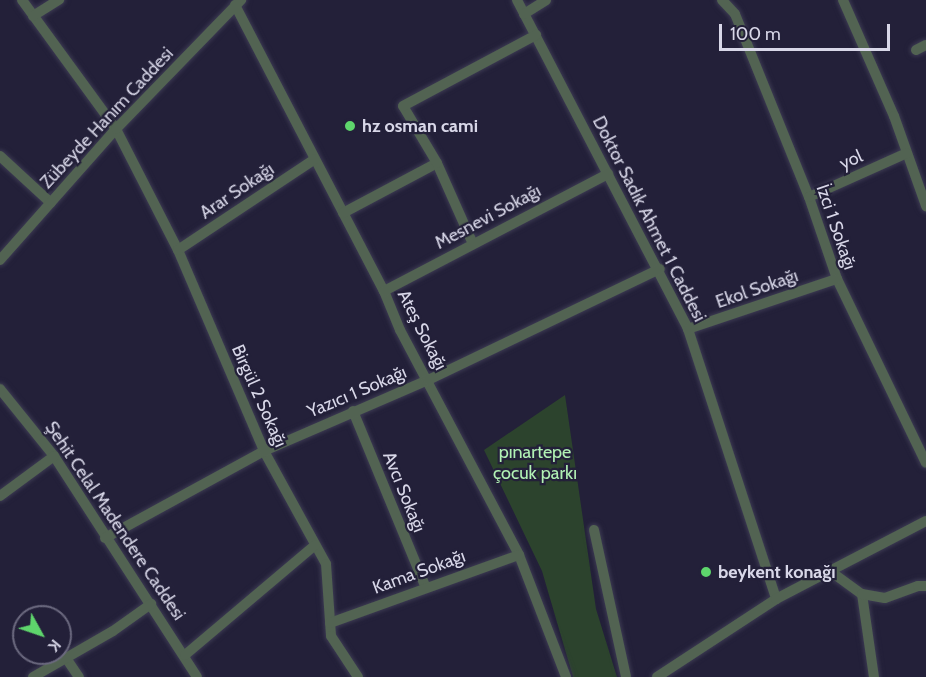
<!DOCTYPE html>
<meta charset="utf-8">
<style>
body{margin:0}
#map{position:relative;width:926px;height:677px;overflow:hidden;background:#232039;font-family:Cabin,sans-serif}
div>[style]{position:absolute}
.green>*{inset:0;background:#2c432d}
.roads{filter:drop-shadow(0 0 2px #3c3a52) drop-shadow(0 0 2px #3c3a52)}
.minor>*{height:10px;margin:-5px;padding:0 5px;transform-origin:5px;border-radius:5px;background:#526352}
.dots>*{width:16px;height:16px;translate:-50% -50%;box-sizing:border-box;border:3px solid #232039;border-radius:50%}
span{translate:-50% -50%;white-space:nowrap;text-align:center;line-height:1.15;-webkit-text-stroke:4.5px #232039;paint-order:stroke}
.street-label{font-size:18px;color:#d8d7e8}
.poi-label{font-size:18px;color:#d8d7e8;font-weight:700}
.left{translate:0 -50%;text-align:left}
.park-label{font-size:18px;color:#b1f1b4}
.north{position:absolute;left:12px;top:605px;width:60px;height:60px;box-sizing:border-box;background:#232039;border:2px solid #6b697f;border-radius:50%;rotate:130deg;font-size:16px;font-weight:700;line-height:24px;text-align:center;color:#d8d7e8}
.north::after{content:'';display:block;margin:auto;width:21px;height:27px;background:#5ed56c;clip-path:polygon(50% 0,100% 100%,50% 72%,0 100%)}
.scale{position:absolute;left:719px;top:24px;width:171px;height:27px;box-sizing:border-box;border:3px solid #d8d7e8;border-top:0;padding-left:8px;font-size:18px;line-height:21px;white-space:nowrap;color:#d8d7e8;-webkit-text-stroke:4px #232039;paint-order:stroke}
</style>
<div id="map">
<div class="green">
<div style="clip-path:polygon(565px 395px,596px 609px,617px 677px,573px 677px,542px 571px,484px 450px)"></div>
</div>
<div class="roads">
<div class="minor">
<div style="left:22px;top:0;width:160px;rotate:53.9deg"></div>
<div style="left:116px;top:129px;width:136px;rotate:62.9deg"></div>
<div style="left:178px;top:250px;width:219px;rotate:66.8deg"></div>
<div style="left:264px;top:451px;width:129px;rotate:61.2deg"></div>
<div style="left:326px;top:564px;width:72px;rotate:86deg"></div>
<div style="left:331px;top:636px;width:49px;rotate:56.6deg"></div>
<div style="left:517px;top:0;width:371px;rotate:62.5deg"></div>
<div style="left:688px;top:329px;width:284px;rotate:71.9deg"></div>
<div style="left:722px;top:0;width:19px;rotate:47deg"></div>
<div style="left:735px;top:14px;width:197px;rotate:68deg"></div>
<div style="left:809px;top:197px;width:87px;rotate:71.1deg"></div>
<div style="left:837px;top:279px;width:204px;rotate:64.2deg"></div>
<div style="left:843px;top:0;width:127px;rotate:66.3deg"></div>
<div style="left:894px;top:116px;width:96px;rotate:70.4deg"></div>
<div style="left:235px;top:5px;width:322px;rotate:62.5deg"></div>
<div style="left:384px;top:291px;width:42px;rotate:67.7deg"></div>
<div style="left:400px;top:330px;width:255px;rotate:62.1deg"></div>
<div style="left:519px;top:555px;width:131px;rotate:68.9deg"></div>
<div style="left:524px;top:14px;width:26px;rotate:-32deg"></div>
<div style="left:33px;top:16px;width:31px;rotate:-32deg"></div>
<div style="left:916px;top:50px;width:11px;rotate:-27deg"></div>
<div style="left:0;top:156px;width:69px;rotate:42.7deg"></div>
<div style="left:809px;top:197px;width:107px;rotate:-24.2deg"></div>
<div style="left:343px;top:213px;width:106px;rotate:-28deg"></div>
<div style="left:473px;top:244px;width:89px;rotate:-114deg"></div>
<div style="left:437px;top:163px;width:66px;rotate:-120.8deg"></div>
<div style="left:403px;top:106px;width:151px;rotate:-28.1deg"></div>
<div style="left:178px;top:250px;width:164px;rotate:-33.6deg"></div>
<div style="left:0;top:260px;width:175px;rotate:-48.5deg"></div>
<div style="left:116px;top:129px;width:180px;rotate:-45.9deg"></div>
<div style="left:384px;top:291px;width:253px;rotate:-27.6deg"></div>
<div style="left:688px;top:329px;width:157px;rotate:-18.6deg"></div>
<div style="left:0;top:389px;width:86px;rotate:51.1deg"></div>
<div style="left:54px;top:456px;width:263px;rotate:57.1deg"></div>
<div style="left:353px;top:411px;width:189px;rotate:67.6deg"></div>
<div style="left:0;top:496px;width:67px;rotate:-36.5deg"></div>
<div style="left:594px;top:530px;width:150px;rotate:77.7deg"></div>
<div style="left:105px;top:538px;width:181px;rotate:-28.7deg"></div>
<div style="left:264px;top:451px;width:179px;rotate:-23.4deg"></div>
<div style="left:428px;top:380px;width:257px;rotate:-25.6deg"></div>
<div style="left:830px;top:571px;width:39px;rotate:36deg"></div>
<div style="left:862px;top:594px;width:84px;rotate:81.8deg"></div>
<div style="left:862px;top:594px;width:23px;rotate:10deg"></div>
<div style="left:885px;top:598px;width:35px;rotate:-20deg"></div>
<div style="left:918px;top:586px;width:8px"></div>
<div style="left:330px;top:623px;width:201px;rotate:-19.8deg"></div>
<div style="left:185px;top:655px;width:170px;rotate:-40.2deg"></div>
<div style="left:66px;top:658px;width:23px;rotate:56deg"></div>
<div style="left:33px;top:677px;width:92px;rotate:-29.9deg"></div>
<div style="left:113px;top:631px;width:47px;rotate:-35.4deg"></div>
<div style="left:657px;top:677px;width:142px;rotate:-33.2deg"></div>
<div style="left:776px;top:599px;width:169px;rotate:-27.5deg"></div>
</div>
</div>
<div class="dots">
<div style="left:350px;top:126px;background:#5ed56c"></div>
<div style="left:706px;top:572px;background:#5ed56c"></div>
</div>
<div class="street-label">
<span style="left:107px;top:118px;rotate:-47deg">Zübeyde Hanım Caddesi</span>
<span style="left:851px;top:160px;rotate:-24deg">yol</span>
<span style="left:237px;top:191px;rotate:-34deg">Arar Sokağı</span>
<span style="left:488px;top:217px;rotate:-28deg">Mesnevi Sokağı</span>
<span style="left:649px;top:219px;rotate:63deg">Doktor Sadık Ahmet 1 Caddesi</span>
<span style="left:836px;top:227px;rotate:71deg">İzci 1 Sokağı</span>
<span style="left:757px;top:289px;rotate:-19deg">Ekol Sokağı</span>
<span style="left:422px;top:330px;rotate:63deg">Ateş Sokağı</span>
<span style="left:357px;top:392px;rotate:-23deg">Yazıcı 1 Sokağı</span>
<span style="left:259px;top:396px;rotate:66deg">Birgül 2 Sokağı</span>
<span style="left:404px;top:492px;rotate:68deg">Avcı Sokağı</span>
<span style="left:115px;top:521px;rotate:56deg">Şehit Celal Madendere Caddesi</span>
<span style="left:419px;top:572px;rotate:-20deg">Kama Sokağı</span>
</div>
<div class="poi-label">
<span class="left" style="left:362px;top:126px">hz osman cami</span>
<span class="left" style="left:718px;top:572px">beykent konağı</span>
</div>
<div class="park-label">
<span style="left:535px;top:463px">pınartepe<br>çocuk parkı</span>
</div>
<div class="north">K</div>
<div class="scale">100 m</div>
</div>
